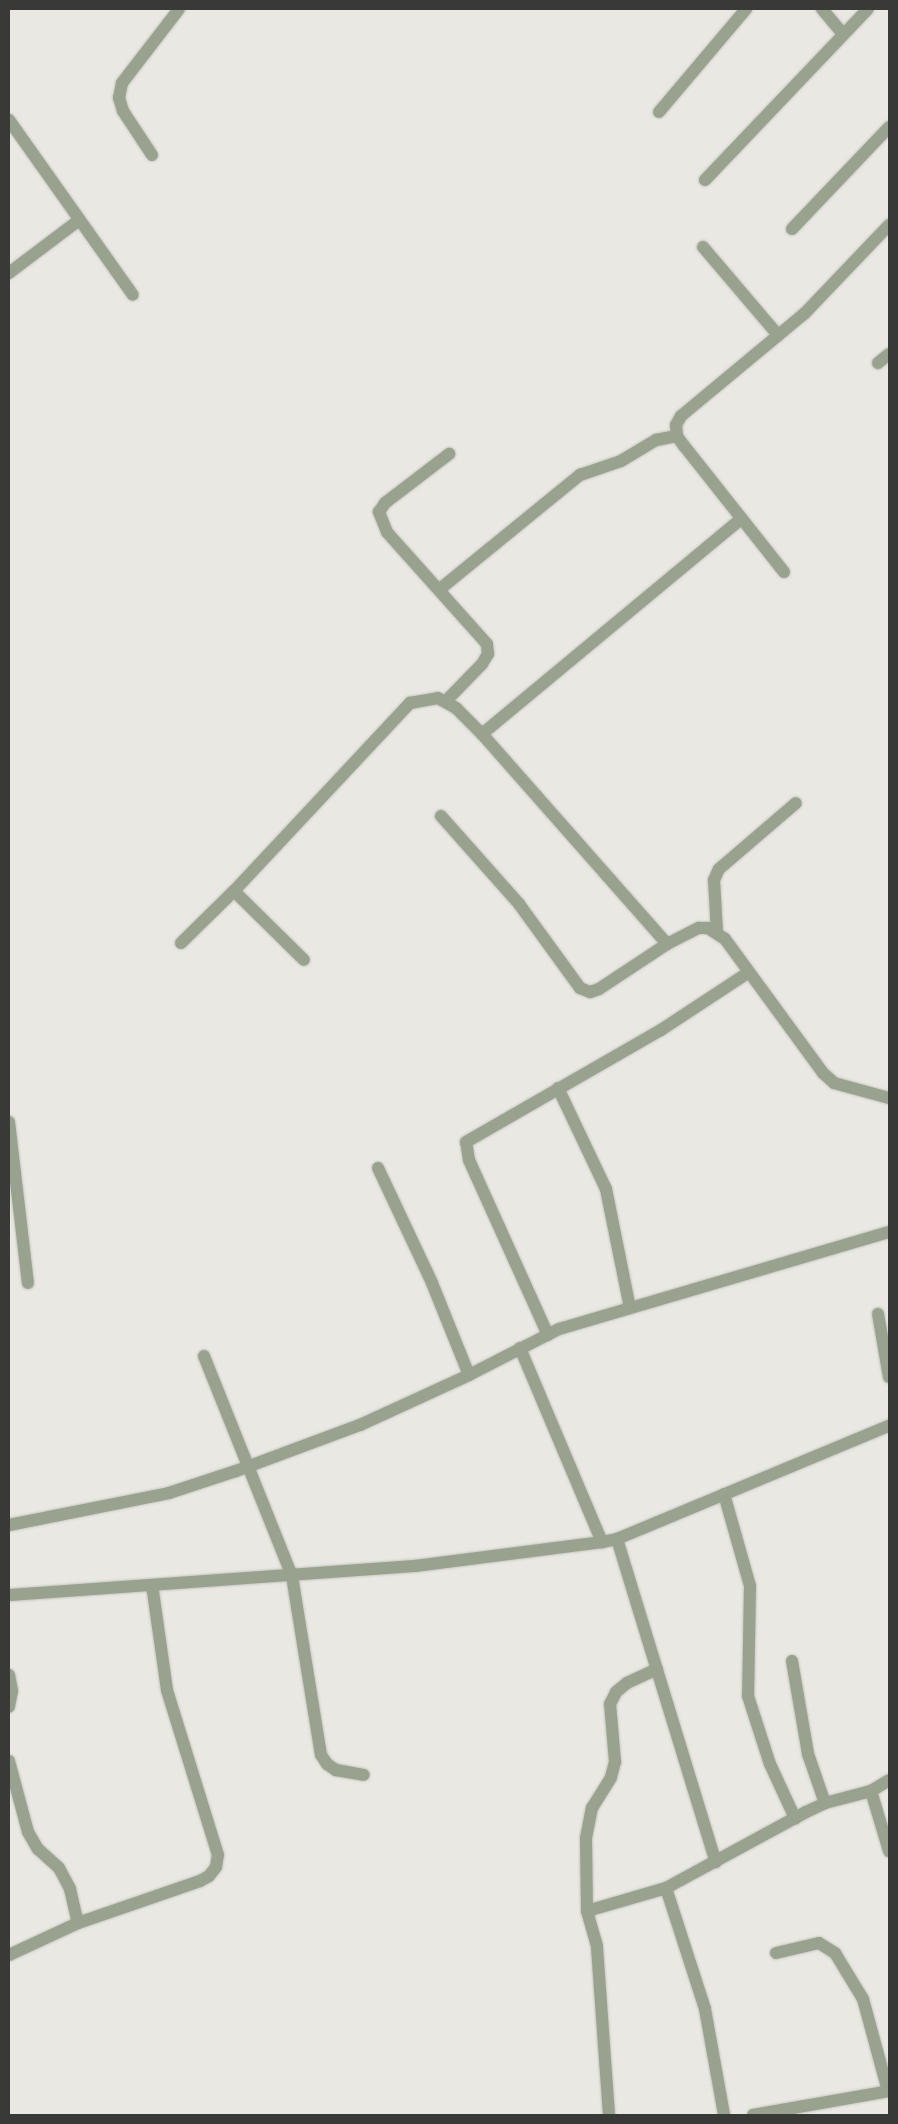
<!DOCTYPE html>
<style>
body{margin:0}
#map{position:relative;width:898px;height:2124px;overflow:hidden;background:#e9e8e2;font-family:Signika,sans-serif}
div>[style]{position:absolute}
.roads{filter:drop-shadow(0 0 1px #c6c5c0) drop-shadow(0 0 1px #c6c5c0)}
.minor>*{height:12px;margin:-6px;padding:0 6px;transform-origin:6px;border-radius:6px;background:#99a28f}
span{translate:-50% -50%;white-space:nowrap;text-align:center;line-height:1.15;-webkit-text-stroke:5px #e9e8e2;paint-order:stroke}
.frame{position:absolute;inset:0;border:10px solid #393937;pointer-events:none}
</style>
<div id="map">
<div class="roads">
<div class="minor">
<div style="left:822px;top:9px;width:33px;rotate:50deg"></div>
<div style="left:659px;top:112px;width:135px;rotate:-49.8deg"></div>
<div style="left:9px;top:120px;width:214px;rotate:54.7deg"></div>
<div style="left:152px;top:155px;width:53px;rotate:-123.4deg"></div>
<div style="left:123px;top:111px;width:14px;rotate:-107deg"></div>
<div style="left:119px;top:98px;width:15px;rotate:-79deg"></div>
<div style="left:122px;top:83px;width:93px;rotate:-52.4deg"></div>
<div style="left:705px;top:180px;width:236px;rotate:-46.4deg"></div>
<div style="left:792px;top:229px;width:141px;rotate:-46.4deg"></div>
<div style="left:703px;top:247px;width:116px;rotate:49.6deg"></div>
<div style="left:9px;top:273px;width:88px;rotate:-37.1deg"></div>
<div style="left:878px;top:363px;width:14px;rotate:-39deg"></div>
<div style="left:784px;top:572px;width:161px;rotate:-128.4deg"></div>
<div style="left:684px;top:446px;width:12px;rotate:-125deg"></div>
<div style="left:677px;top:436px;width:11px;rotate:-95deg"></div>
<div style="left:676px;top:425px;width:10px;rotate:-61deg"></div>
<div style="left:681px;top:416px;width:161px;rotate:-39.7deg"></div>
<div style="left:805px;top:313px;width:122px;rotate:-46.3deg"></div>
<div style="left:440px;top:589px;width:181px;rotate:-39.2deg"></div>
<div style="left:580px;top:475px;width:43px;rotate:-18.9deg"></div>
<div style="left:621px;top:461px;width:41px;rotate:-31deg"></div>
<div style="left:656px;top:440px;width:21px;rotate:-11deg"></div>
<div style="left:447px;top:700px;width:50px;rotate:-45.8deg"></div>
<div style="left:482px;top:664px;width:12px;rotate:-59deg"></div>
<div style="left:488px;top:654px;width:10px;rotate:-96deg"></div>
<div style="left:487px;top:644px;width:150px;rotate:-131.8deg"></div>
<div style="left:387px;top:532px;width:22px;rotate:-112deg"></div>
<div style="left:379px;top:512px;width:11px;rotate:-56deg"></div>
<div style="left:385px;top:503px;width:81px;rotate:-37.4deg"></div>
<div style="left:482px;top:734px;width:337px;rotate:-39.7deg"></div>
<div style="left:441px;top:816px;width:118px;rotate:48.4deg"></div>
<div style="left:519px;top:904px;width:104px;rotate:54deg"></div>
<div style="left:580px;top:988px;width:11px;rotate:22deg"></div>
<div style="left:590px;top:992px;width:9px;rotate:-18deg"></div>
<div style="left:599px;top:989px;width:82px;rotate:-33.5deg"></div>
<div style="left:667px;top:944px;width:36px;rotate:-27deg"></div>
<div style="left:699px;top:928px;width:9px"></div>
<div style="left:708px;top:928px;width:20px;rotate:33deg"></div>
<div style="left:725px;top:939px;width:166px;rotate:53.8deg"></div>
<div style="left:823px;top:1073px;width:15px;rotate:42deg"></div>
<div style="left:834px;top:1083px;width:57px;rotate:15.3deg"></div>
<div style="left:234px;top:891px;width:98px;rotate:44.6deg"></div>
<div style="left:717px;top:932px;width:52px;rotate:-93.3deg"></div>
<div style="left:714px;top:880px;width:12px;rotate:-66deg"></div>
<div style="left:719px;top:869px;width:101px;rotate:-40.6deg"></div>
<div style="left:181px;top:943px;width:74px;rotate:-44.5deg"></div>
<div style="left:234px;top:891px;width:258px;rotate:-46.9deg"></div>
<div style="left:410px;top:703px;width:28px;rotate:-10deg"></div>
<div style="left:438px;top:698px;width:21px;rotate:29deg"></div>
<div style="left:456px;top:708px;width:37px;rotate:45deg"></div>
<div style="left:482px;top:734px;width:280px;rotate:48.6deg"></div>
<div style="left:558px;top:1088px;width:112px;rotate:64.6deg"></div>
<div style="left:606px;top:1189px;width:121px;rotate:78.6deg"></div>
<div style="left:9px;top:1122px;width:162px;rotate:83.3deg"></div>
<div style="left:378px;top:1168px;width:127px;rotate:64.8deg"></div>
<div style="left:432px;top:1283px;width:99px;rotate:68.1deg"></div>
<div style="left:878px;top:1314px;width:64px;rotate:80.1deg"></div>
<div style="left:548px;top:1335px;width:192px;rotate:-114.3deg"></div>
<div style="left:469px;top:1160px;width:18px;rotate:-99deg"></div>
<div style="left:466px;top:1142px;width:225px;rotate:-29.9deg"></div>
<div style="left:661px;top:1030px;width:105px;rotate:-33.4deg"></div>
<div style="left:520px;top:1348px;width:211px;rotate:67.1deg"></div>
<div style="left:204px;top:1356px;width:237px;rotate:68.2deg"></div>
<div style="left:292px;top:1576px;width:181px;rotate:80.8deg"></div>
<div style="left:321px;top:1755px;width:11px;rotate:56deg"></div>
<div style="left:327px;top:1764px;width:11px;rotate:34deg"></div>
<div style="left:336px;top:1770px;width:28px;rotate:10deg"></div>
<div style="left:724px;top:1494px;width:96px;rotate:74.2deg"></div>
<div style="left:750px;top:1586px;width:110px;rotate:91deg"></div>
<div style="left:748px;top:1696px;width:71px;rotate:72.1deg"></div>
<div style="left:770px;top:1764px;width:60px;rotate:65.2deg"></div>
<div style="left:9px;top:1525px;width:163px;rotate:-11.3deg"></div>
<div style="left:169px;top:1493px;width:71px;rotate:-18.2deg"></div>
<div style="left:236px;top:1471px;width:132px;rotate:-20.4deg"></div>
<div style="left:360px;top:1425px;width:120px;rotate:-24.6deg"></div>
<div style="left:469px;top:1375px;width:101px;rotate:-27.1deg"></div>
<div style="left:559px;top:1329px;width:344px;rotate:-16.4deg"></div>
<div style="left:617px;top:1539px;width:338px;rotate:73deg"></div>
<div style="left:9px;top:1595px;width:407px;rotate:-4.1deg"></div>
<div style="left:415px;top:1566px;width:189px;rotate:-7.3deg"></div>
<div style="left:602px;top:1542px;width:15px;rotate:-11deg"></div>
<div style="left:617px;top:1539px;width:295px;rotate:-22.6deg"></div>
<div style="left:792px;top:1661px;width:94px;rotate:80.2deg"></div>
<div style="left:808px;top:1754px;width:52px;rotate:70.9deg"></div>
<div style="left:9px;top:1675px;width:16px;rotate:79deg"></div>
<div style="left:12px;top:1691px;width:16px;rotate:101deg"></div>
<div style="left:9px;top:1761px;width:73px;rotate:75deg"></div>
<div style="left:28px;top:1832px;width:20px;rotate:60deg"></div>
<div style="left:38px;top:1849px;width:28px;rotate:42deg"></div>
<div style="left:59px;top:1868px;width:24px;rotate:62deg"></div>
<div style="left:70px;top:1889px;width:35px;rotate:77deg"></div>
<div style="left:871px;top:1791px;width:63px;rotate:73.3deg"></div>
<div style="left:666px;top:1888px;width:127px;rotate:72.1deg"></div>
<div style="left:705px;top:2009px;width:108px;rotate:79.8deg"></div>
<div style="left:587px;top:1911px;width:82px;rotate:-16.2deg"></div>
<div style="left:666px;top:1888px;width:159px;rotate:-28.5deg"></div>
<div style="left:806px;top:1812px;width:21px;rotate:-25deg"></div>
<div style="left:825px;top:1803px;width:48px;rotate:-14.6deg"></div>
<div style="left:871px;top:1791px;width:21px;rotate:-31deg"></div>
<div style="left:776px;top:1953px;width:44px;rotate:-13.1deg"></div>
<div style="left:819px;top:1943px;width:19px;rotate:32deg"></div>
<div style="left:835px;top:1953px;width:54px;rotate:58.7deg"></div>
<div style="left:863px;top:1999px;width:95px;rotate:74.8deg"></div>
<div style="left:9px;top:1955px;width:76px;rotate:-24.9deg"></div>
<div style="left:78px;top:1923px;width:129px;rotate:-19deg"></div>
<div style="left:200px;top:1881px;width:10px;rotate:-29deg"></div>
<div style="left:209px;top:1876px;width:11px;rotate:-52deg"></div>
<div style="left:216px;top:1867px;width:12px;rotate:-81deg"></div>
<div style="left:218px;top:1855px;width:173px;rotate:-107.2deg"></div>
<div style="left:167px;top:1690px;width:106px;rotate:-98.1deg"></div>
<div style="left:609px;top:2115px;width:169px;rotate:-94.1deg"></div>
<div style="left:597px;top:1946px;width:36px;rotate:-106deg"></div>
<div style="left:587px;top:1911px;width:73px;rotate:-90.8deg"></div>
<div style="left:586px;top:1838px;width:31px;rotate:-79deg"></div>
<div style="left:592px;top:1808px;width:36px;rotate:-58deg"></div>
<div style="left:611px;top:1777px;width:16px;rotate:-75deg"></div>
<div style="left:615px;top:1762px;width:58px;rotate:-94.9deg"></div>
<div style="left:610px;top:1704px;width:13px;rotate:-63deg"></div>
<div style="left:616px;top:1692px;width:14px;rotate:-39deg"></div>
<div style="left:627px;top:1683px;width:33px;rotate:-25deg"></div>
<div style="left:753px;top:2115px;width:138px;rotate:-10deg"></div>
</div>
</div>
<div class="frame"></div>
</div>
